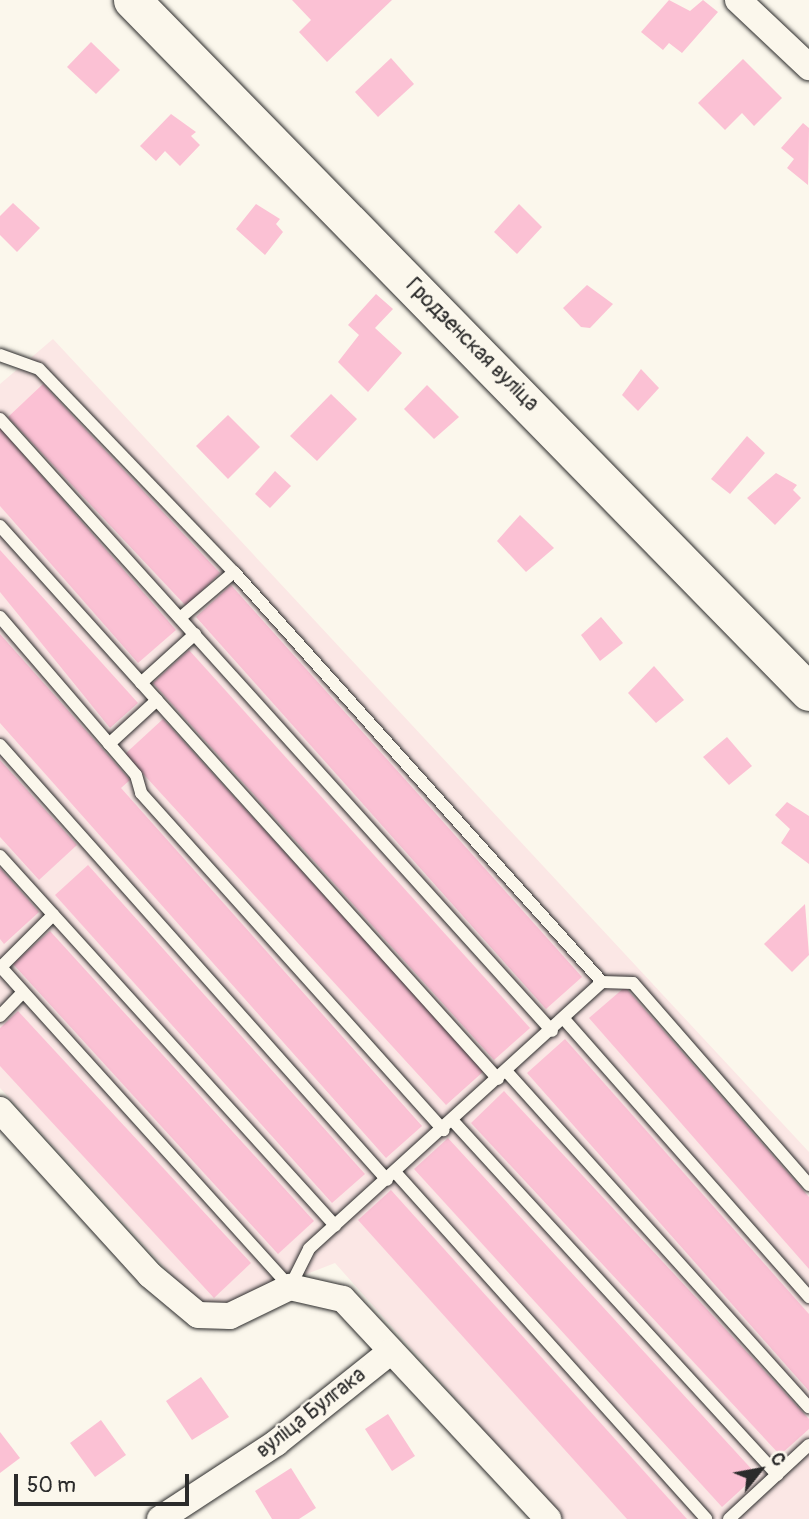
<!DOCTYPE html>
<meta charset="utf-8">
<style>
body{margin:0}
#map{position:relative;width:809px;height:1519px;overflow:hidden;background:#fbf7ec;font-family:Pangolin,sans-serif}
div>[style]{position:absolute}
.built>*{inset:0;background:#fbe7e5}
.building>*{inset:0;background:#fbc1d4}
.roads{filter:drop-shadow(0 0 2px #2b2b2b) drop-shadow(0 0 2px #2b2b2b)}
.lane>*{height:12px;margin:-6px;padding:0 6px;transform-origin:6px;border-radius:6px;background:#fbf7ec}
.street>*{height:26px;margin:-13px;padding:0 13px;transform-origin:13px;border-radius:13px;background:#fbf7ec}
.secondary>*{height:37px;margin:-18.5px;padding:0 18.5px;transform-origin:18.5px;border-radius:18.5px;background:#fbf7ec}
span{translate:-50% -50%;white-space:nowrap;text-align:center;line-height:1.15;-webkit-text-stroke:5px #fbf7ec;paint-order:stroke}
.street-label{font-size:21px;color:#2b2b2b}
.north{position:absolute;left:725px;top:1435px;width:70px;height:70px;-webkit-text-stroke:5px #fbf7ec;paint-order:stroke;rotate:59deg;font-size:19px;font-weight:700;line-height:28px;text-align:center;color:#2b2b2b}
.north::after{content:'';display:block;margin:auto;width:24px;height:32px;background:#2b2b2b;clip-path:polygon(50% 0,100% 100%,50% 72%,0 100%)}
.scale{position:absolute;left:14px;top:1474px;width:175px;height:32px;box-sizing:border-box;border:4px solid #2b2b2b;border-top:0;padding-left:9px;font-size:21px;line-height:24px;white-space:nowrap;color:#2b2b2b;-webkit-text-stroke:5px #fbf7ec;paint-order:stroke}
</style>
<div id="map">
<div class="built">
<div style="clip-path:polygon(53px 339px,809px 1152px,809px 1519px,563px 1519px,335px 1263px,212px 1311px,198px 1304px,0 1088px,0 384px)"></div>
</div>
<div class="building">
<div style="clip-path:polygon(292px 0,392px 0,327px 62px,299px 32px,311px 20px)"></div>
<div style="clip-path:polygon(669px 0,690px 11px,703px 0,718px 12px,682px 53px,669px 43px,663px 50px,641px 32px)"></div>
<div style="clip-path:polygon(91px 42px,120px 70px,96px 94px,67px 67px)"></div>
<div style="clip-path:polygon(391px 58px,414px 84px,378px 117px,355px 92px)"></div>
<div style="clip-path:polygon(743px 59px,782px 98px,754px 126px,742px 113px,725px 130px,698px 103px)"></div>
<div style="clip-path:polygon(171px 114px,196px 132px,191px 136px,200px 145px,180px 166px,165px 151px,156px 161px,140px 146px)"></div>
<div style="clip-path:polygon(803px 123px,809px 128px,808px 185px,787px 168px,794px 159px,781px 148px)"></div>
<div style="clip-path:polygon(13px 203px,40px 228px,17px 252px,0 235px,0 216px)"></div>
<div style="clip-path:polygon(256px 204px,280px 219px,276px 224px,283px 232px,265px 255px,236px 229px)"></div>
<div style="clip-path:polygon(519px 204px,542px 227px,517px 254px,494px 232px)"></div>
<div style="clip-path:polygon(587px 285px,613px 304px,590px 328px,581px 327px,563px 308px)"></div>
<div style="clip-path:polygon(376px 294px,393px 309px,375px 328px,402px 353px,368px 392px,338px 362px,359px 335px,348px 325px)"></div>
<div style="clip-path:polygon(641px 369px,659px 388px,638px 411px,622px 395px)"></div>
<div style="clip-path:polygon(43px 384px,220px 573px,186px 606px,8px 417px)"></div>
<div style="clip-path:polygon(427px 385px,459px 417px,434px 439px,404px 409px)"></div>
<div style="clip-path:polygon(331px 394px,357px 419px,317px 461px,290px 436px)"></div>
<div style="clip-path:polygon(228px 415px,260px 447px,228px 479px,196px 446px)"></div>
<div style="clip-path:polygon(0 428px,176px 630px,138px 663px,0 506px)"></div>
<div style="clip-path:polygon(747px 436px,765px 453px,730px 494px,711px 479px)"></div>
<div style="clip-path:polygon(275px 471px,291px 486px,270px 508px,255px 494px)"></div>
<div style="clip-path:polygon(776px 473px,797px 485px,793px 490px,801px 498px,775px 525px,747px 498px)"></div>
<div style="clip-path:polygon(520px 515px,554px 548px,526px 572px,497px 541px)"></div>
<div style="clip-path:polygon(0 550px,138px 703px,110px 728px,0 592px)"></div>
<div style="clip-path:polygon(231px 585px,582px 977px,546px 1009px,196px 617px)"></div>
<div style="clip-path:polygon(601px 617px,623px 643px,600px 661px,581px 635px)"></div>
<div style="clip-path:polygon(0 634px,130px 780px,121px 788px,422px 1126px,386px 1158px,0 723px)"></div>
<div style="clip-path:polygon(189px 650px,530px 1028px,494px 1060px,153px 683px)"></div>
<div style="clip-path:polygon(654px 666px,684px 700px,656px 723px,628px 693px)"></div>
<div style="clip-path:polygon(163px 719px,484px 1071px,446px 1105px,125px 754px)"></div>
<div style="clip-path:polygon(727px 737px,752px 766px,729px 785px,703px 757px)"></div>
<div style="clip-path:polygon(0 760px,77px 845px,39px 880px,0 837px)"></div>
<div style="clip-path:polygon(787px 802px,809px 816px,809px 864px,781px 843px,790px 829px,775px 815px)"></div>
<div style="clip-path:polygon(88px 865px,365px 1174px,332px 1203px,55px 895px)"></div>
<div style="clip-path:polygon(0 868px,39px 912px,4px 944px,0 939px)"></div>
<div style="clip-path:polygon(805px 904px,809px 955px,792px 972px,764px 944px)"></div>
<div style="clip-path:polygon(50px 931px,314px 1221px,278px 1254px,13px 964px)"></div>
<div style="clip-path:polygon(625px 987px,809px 1197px,809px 1269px,589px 1018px)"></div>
<div style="clip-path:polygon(18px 1011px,251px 1263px,214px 1298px,0 1066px,0 1028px)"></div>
<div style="clip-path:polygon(565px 1039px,809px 1314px,809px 1391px,527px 1073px)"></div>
<div style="clip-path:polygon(504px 1091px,809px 1419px,809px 1429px,780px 1455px,471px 1123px)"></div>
<div style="clip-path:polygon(448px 1138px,757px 1475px,722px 1507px,414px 1169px)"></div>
<div style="clip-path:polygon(391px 1190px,687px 1519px,627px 1519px,358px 1220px)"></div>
<div style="clip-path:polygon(201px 1377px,229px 1417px,192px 1440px,166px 1401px)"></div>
<div style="clip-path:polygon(388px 1414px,415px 1456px,392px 1471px,365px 1429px)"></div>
<div style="clip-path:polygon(101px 1420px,126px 1455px,95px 1477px,70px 1443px)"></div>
<div style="clip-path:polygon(0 1432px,20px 1458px,0 1473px)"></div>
<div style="clip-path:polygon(291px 1468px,316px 1508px,299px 1519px,272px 1519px,255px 1491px)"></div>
</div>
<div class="roads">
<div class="lane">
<div style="left:0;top:355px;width:41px;rotate:19.7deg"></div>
<div style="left:39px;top:369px;width:281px;rotate:46.2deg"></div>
<div style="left:234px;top:572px;width:551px;rotate:48.09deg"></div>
<div style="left:602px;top:982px;width:396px;rotate:137.7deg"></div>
<div style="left:309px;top:1249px;width:42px;rotate:116.6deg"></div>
<div style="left:290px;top:1287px;width:433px;rotate:-132.1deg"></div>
<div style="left:0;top:419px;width:824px;rotate:47.95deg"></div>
<div style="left:0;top:526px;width:744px;rotate:48deg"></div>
<div style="left:0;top:617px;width:208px;rotate:49.3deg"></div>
<div style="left:136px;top:775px;width:19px;rotate:74deg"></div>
<div style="left:141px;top:793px;width:453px;rotate:48.1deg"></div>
<div style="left:180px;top:618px;width:71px;rotate:-40.4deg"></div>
<div style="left:141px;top:683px;width:73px;rotate:-42.2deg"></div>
<div style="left:109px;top:744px;width:65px;rotate:-42.5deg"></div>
<div style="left:0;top:745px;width:582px;rotate:48.34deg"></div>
<div style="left:0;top:856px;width:499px;rotate:47.8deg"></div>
<div style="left:1px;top:967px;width:74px;rotate:-45deg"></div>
<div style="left:602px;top:982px;width:31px;rotate:2deg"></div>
<div style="left:633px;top:983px;width:268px;rotate:48.9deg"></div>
<div style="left:0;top:1016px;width:33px;rotate:-46deg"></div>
<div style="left:564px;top:1019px;width:371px;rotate:48.6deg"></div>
<div style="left:507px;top:1072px;width:451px;rotate:48deg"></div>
<div style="left:453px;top:1121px;width:480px;rotate:47.5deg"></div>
<div style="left:395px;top:1172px;width:466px;rotate:48.1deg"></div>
<div style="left:729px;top:1519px;width:109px;rotate:-42.8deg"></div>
</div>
<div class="street">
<div style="left:738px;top:0;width:98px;rotate:43.3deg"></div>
<div style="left:0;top:1110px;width:223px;rotate:47.7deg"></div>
<div style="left:150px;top:1275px;width:62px;rotate:39.8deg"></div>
<div style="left:198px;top:1315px;width:32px;rotate:2deg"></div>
<div style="left:230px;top:1316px;width:67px;rotate:-25.8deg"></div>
<div style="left:290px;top:1287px;width:54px;rotate:12.8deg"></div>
<div style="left:343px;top:1299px;width:301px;rotate:47deg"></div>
<div style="left:160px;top:1519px;width:139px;rotate:-33.2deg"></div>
<div style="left:276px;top:1443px;width:146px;rotate:-38.6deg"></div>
</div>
<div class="secondary">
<div style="left:132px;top:0;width:968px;rotate:45.63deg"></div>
</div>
</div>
<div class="street-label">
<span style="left:472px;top:345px;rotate:45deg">Гродзенская вуліца</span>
<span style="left:311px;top:1413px;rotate:-38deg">вуліца Булгака</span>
</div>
<div class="north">С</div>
<div class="scale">50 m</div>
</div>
